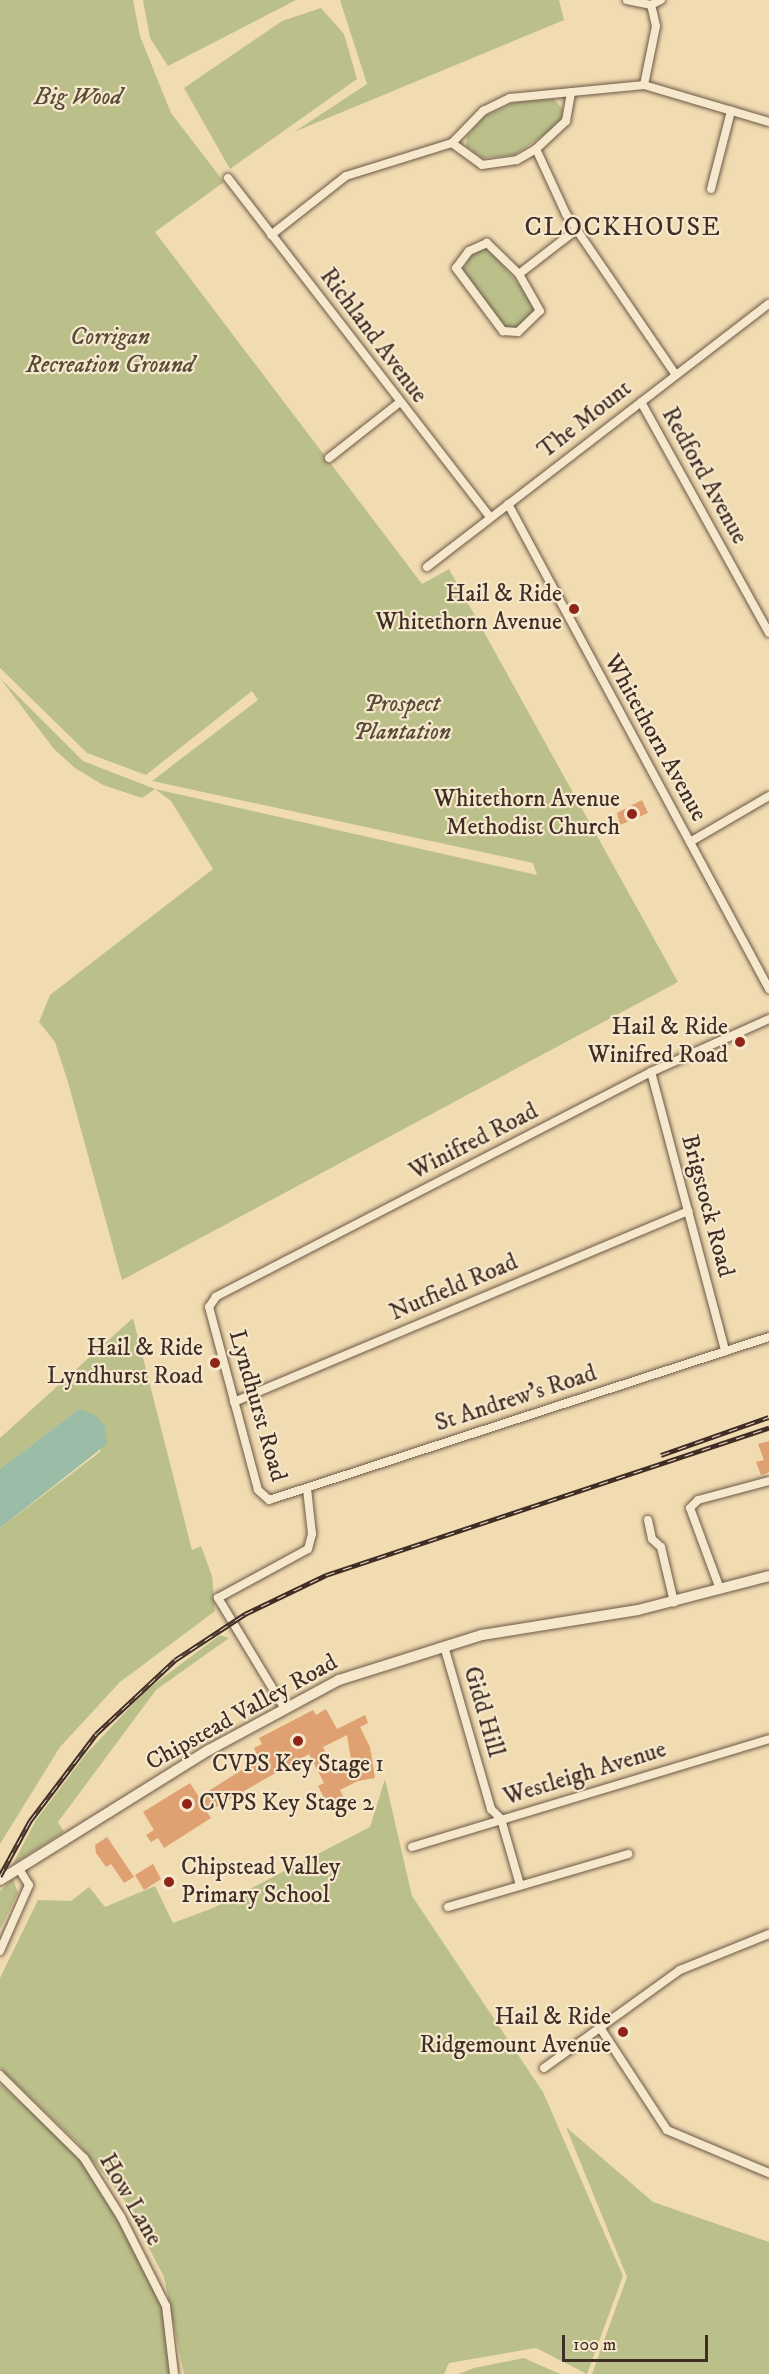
<!DOCTYPE html>
<style>
body{margin:0}
#map{position:relative;width:769px;height:2374px;overflow:hidden;background:#f1dbb1;font-family:"IM FELL DW Pica",serif}
div>[style]{position:absolute}
.green>*{inset:0;background:#bbc08b}
.water>*{inset:0;background:#9bbca7}
.building>*{inset:0;background:#dfa072}
.roads{filter:drop-shadow(0 0 2px #6c5848) drop-shadow(0 0 2px #6c5848)}
.minor>*{height:8px;margin:-4px;padding:0 4px;transform-origin:4px;border-radius:4px;background:#f6e8cc}
.secondary>*{height:10px;margin:-5px;padding:0 5px;transform-origin:5px;border-radius:5px;background:#f6e8cc}
.rail>*{height:5px;margin-top:-2.5px;transform-origin:0;background:repeating-linear-gradient(90deg,#f6e8cc 0 9px,#402d25 0 18px);box-sizing:border-box;border-block:2px solid #402d25}
.dots>*{width:16px;height:16px;translate:-50% -50%;box-sizing:border-box;border:3px solid #f6e8cc;border-radius:50%}
span{translate:-50% -50%;white-space:nowrap;text-align:center;line-height:1.15;-webkit-text-stroke:4.5px #f6e8cc;paint-order:stroke}
.park-label{font-size:24px;color:#594a39;font-style:italic}
.street-label{font-size:24px;color:#402d25}
.poi-label{font-size:24px;color:#402d25}
.right{translate:-100% -50%;text-align:right}
.left{translate:0 -50%;text-align:left}
.neighbourhood-label{font-size:26px;color:#402d25;letter-spacing:1.5px}
.scale{position:absolute;left:562px;top:2335px;width:146px;height:27px;box-sizing:border-box;border:3px solid #402d25;border-top:0;padding-left:8px;font-size:18px;line-height:21px;white-space:nowrap;color:#402d25;-webkit-text-stroke:4px #f6e8cc;paint-order:stroke}
</style>
<div id="map">
<div class="green">
<div style="clip-path:polygon(0 0,133px 0,140px 36px,171px 113px,224px 182px,155px 232px,422px 584px,449px 569px,678px 982px,122px 1280px,68px 1082px,55px 1042px,39px 1022px,50px 995px,213px 869px,171px 801px,155px 789px,142px 798px,103px 785px,75px 768px,54px 749px,0 678px,83px 761px,155px 789px,537px 875px,533px 863px,152px 781px,258px 700px,252px 691px,146px 775px,87px 753px,0 668px)"></div>
<div style="clip-path:polygon(143px 0,296px 0,168px 66px,150px 38px)"></div>
<div style="clip-path:polygon(340px 0,559px 0,564px 20px,294px 132px,367px 84px)"></div>
<div style="clip-path:polygon(321px 8px,344px 34px,357px 79px,230px 169px,184px 88px,282px 21px)"></div>
<div style="clip-path:polygon(554px 99px,564px 111px,557px 126px,514px 155px,482px 158px,466px 146px,467px 136px,485px 116px,516px 102px)"></div>
<div style="clip-path:polygon(487px 247px,536px 304px,536px 311px,518px 328px,503px 327px,462px 273px,471px 254px)"></div>
<div style="clip-path:polygon(133px 1318px,192px 1550px,201px 1546px,212px 1576px,215px 1611px,120px 1682px,60px 1747px,0 1844px,0 1528px,100px 1452px,105px 1426px,79px 1409px,0 1469px,0 1438px)"></div>
<div style="clip-path:polygon(220px 1635px,229px 1638px,156px 1690px,58px 1822px,64px 1832px,13px 1864px,36px 1820px,86px 1754px,146px 1690px)"></div>
<div style="clip-path:polygon(385px 1779px,412px 1896px,543px 2092px,623px 2276px,587px 2374px,536px 2348px,449px 2363px,444px 2374px,184px 2374px,164px 2277px,123px 2198px,78px 2143px,0 2068px,0 1978px,38px 1900px,71px 1901px,89px 1887px,105px 1907px,155px 1886px,173px 1923px,213px 1908px,370px 1827px)"></div>
<div style="clip-path:polygon(13px 1879px,18px 1893px,0 1929px,0 1891px)"></div>
<div style="clip-path:polygon(0 2084px,84px 2158px,166px 2306px,174px 2374px,0 2374px)"></div>
<div style="clip-path:polygon(566px 2127px,653px 2202px,769px 2242px,769px 2374px,592px 2374px,627px 2277px)"></div>
<div style="clip-path:polygon(524px 2358px,560px 2374px,458px 2374px,474px 2368px)"></div>
</div>
<div class="water">
<div style="clip-path:polygon(79px 1409px,95px 1415px,105px 1426px,107px 1444px,0 1528px,0 1469px)"></div>
</div>
<div class="building">
<div style="clip-path:polygon(642px 800px,648px 813px,620px 825px,617px 813px)"></div>
<div style="clip-path:polygon(769px 1441px,769px 1472px,761px 1475px,756px 1462px,764px 1460px,758px 1444px)"></div>
<div style="clip-path:polygon(evenodd,326px 1709px,337px 1729px,365px 1715px,368px 1723px,360px 1727px,370px 1747px,375px 1778px,358px 1781px,340px 1790px,344px 1798px,326px 1802px,318px 1786px,324px 1783px,309px 1754px,207px 1812px,211px 1818px,164px 1848px,158px 1838px,151px 1842px,146px 1835px,154px 1830px,143px 1812px,190px 1783px,199px 1797px,259px 1759px,254px 1748px,262px 1744px,259px 1738px,313px 1710px,316px 1715px,326px 1709px,347px 1735px,352px 1766px,336px 1774px,323px 1747px,347px 1735px)"></div>
<div style="clip-path:polygon(107px 1837px,134px 1877px,124px 1883px,111px 1864px,106px 1867px,96px 1853px,95px 1845px)"></div>
<div style="clip-path:polygon(153px 1864px,161px 1879px,144px 1890px,135px 1875px)"></div>
</div>
<div class="roads">
<div class="minor">
<div style="left:627px;top:0;width:25px;rotate:12deg"></div>
<div style="left:651px;top:5px;width:11px;rotate:-27deg"></div>
<div style="left:644px;top:85px;width:60px;rotate:-78.5deg"></div>
<div style="left:656px;top:26px;width:22px;rotate:-103deg"></div>
<div style="left:452px;top:143px;width:45px;rotate:-45.9deg"></div>
<div style="left:483px;top:111px;width:30px;rotate:-26deg"></div>
<div style="left:510px;top:98px;width:135px;rotate:-5.5deg"></div>
<div style="left:644px;top:85px;width:130px;rotate:16.5deg"></div>
<div style="left:536px;top:149px;width:72px;rotate:65.2deg"></div>
<div style="left:566px;top:214px;width:194px;rotate:55.7deg"></div>
<div style="left:228px;top:178px;width:428px;rotate:52.3deg"></div>
<div style="left:711px;top:189px;width:81px;rotate:-75.6deg"></div>
<div style="left:271px;top:235px;width:95px;rotate:-38.2deg"></div>
<div style="left:346px;top:176px;width:111px;rotate:-17.3deg"></div>
<div style="left:452px;top:143px;width:37px;rotate:36deg"></div>
<div style="left:482px;top:165px;width:35px;rotate:-8deg"></div>
<div style="left:517px;top:160px;width:22px;rotate:-30deg"></div>
<div style="left:536px;top:149px;width:41px;rotate:-43deg"></div>
<div style="left:566px;top:121px;width:29px;rotate:-80deg"></div>
<div style="left:519px;top:274px;width:45px;rotate:-135.9deg"></div>
<div style="left:487px;top:243px;width:20px;rotate:156deg"></div>
<div style="left:469px;top:251px;width:21px;rotate:127deg"></div>
<div style="left:456px;top:268px;width:79px;rotate:53.3deg"></div>
<div style="left:503px;top:331px;width:15px;rotate:4deg"></div>
<div style="left:518px;top:332px;width:30px;rotate:-44deg"></div>
<div style="left:540px;top:311px;width:43px;rotate:-119.6deg"></div>
<div style="left:519px;top:274px;width:72px;rotate:-37.7deg"></div>
<div style="left:641px;top:402px;width:264px;rotate:61deg"></div>
<div style="left:329px;top:458px;width:89px;rotate:-38.2deg"></div>
<div style="left:508px;top:504px;width:551px;rotate:61.71deg"></div>
<div style="left:427px;top:567px;width:431px;rotate:-37.6deg"></div>
<div style="left:690px;top:842px;width:91px;rotate:-30.2deg"></div>
<div style="left:769px;top:1019px;width:129px;rotate:155.8deg"></div>
<div style="left:651px;top:1072px;width:490px;rotate:152.7deg"></div>
<div style="left:216px;top:1297px;width:12px;rotate:125deg"></div>
<div style="left:209px;top:1307px;width:189px;rotate:75deg"></div>
<div style="left:258px;top:1490px;width:15px;rotate:42deg"></div>
<div style="left:269px;top:1500px;width:526px;rotate:-18.06deg"></div>
<div style="left:651px;top:1072px;width:289px;rotate:75.1deg"></div>
<div style="left:234px;top:1402px;width:493px;rotate:-22.8deg"></div>
<div style="left:648px;top:1520px;width:19px;rotate:78deg"></div>
<div style="left:652px;top:1539px;width:12px;rotate:42deg"></div>
<div style="left:661px;top:1547px;width:57px;rotate:76.7deg"></div>
<div style="left:720px;top:1589px;width:86px;rotate:-110.3deg"></div>
<div style="left:690px;top:1508px;width:11px;rotate:-45deg"></div>
<div style="left:698px;top:1500px;width:73px;rotate:-15deg"></div>
<div style="left:444px;top:1646px;width:170px;rotate:73.9deg"></div>
<div style="left:491px;top:1809px;width:14px;rotate:45deg"></div>
<div style="left:501px;top:1819px;width:69px;rotate:73.9deg"></div>
<div style="left:285px;top:1709px;width:130px;rotate:-121.1deg"></div>
<div style="left:218px;top:1598px;width:102px;rotate:-28.6deg"></div>
<div style="left:308px;top:1549px;width:16px;rotate:-75deg"></div>
<div style="left:312px;top:1534px;width:45px;rotate:-96.3deg"></div>
<div style="left:412px;top:1847px;width:373px;rotate:-16.8deg"></div>
<div style="left:448px;top:1907px;width:188px;rotate:-16.4deg"></div>
<div style="left:0;top:1951px;width:72px;rotate:-66.3deg"></div>
<div style="left:29px;top:1885px;width:19px;rotate:-122deg"></div>
<div style="left:599px;top:2026px;width:124px;rotate:56.8deg"></div>
<div style="left:667px;top:2130px;width:111px;rotate:22.9deg"></div>
<div style="left:544px;top:2068px;width:168px;rotate:-35.8deg"></div>
<div style="left:680px;top:1970px;width:96px;rotate:-22deg"></div>
<div style="left:0;top:2075px;width:118px;rotate:44.7deg"></div>
<div style="left:84px;top:2158px;width:70px;rotate:57.9deg"></div>
<div style="left:121px;top:2217px;width:100px;rotate:63.2deg"></div>
<div style="left:166px;top:2306px;width:68px;rotate:83.3deg"></div>
</div>
<div class="secondary">
<div style="left:0;top:1880px;width:246px;rotate:-31.9deg"></div>
<div style="left:209px;top:1750px;width:148px;rotate:-28.3deg"></div>
<div style="left:339px;top:1680px;width:150px;rotate:-17.5deg"></div>
<div style="left:482px;top:1635px;width:158px;rotate:-9.1deg"></div>
<div style="left:638px;top:1610px;width:135px;rotate:-14.5deg"></div>
</div>
</div>
<div class="rail">
<div style="left:661px;top:1455px;width:114px;rotate:-19.4deg"></div>
<div style="left:0;top:1876px;width:63px;rotate:-61.4deg"></div>
<div style="left:30px;top:1821px;width:109px;rotate:-52.8deg"></div>
<div style="left:96px;top:1734px;width:108px;rotate:-43.1deg"></div>
<div style="left:175px;top:1660px;width:84px;rotate:-33.3deg"></div>
<div style="left:245px;top:1614px;width:90px;rotate:-25.7deg"></div>
<div style="left:326px;top:1575px;width:467px;rotate:-18.4deg"></div>
</div>
<div class="dots">
<div style="left:574px;top:609px;background:#8f2418"></div>
<div style="left:632px;top:814px;background:#8f2418"></div>
<div style="left:740px;top:1042px;background:#8f2418"></div>
<div style="left:215px;top:1363px;background:#8f2418"></div>
<div style="left:298px;top:1741px;background:#8f2418"></div>
<div style="left:187px;top:1804px;background:#8f2418"></div>
<div style="left:169px;top:1882px;background:#8f2418"></div>
<div style="left:623px;top:2032px;background:#8f2418"></div>
</div>
<div class="park-label">
<span style="left:78px;top:98px">Big Wood</span>
<span style="left:110px;top:352px">Corrigan<br>Recreation Ground</span>
<span style="left:402px;top:719px">Prospect<br>Plantation</span>
</div>
<div class="street-label">
<span style="left:373px;top:336px;rotate:53deg">Richland Avenue</span>
<span style="left:585px;top:420px;rotate:-38deg">The Mount</span>
<span style="left:704px;top:476px;rotate:61deg">Redford Avenue</span>
<span style="left:655px;top:738px;rotate:61deg">Whitethorn Avenue</span>
<span style="left:474px;top:1142px;rotate:-27deg">Winifred Road</span>
<span style="left:707px;top:1206px;rotate:75deg">Brigstock Road</span>
<span style="left:454px;top:1288px;rotate:-23deg">Nutfield Road</span>
<span style="left:516px;top:1399px;rotate:-18deg">St Andrew's Road</span>
<span style="left:257px;top:1406px;rotate:74deg">Lyndhurst Road</span>
<span style="left:483px;top:1712px;rotate:74deg">Gidd Hill</span>
<span style="left:242px;top:1713px;rotate:-29deg">Chipstead Valley Road</span>
<span style="left:585px;top:1774px;rotate:-17deg">Westleigh Avenue</span>
<span style="left:130px;top:2200px;rotate:60deg">How Lane</span>
</div>
<div class="poi-label">
<span class="right" style="left:562px;top:609px">Hail &amp; Ride<br>Whitethorn Avenue</span>
<span class="right" style="left:620px;top:814px">Whitethorn Avenue<br>Methodist Church</span>
<span class="right" style="left:728px;top:1042px">Hail &amp; Ride<br>Winifred Road</span>
<span class="right" style="left:203px;top:1363px">Hail &amp; Ride<br>Lyndhurst Road</span>
<span style="left:298px;top:1765px">CVPS Key Stage 1</span>
<span class="left" style="left:199px;top:1804px">CVPS Key Stage 2</span>
<span class="left" style="left:181px;top:1882px">Chipstead Valley<br>Primary School</span>
<span class="right" style="left:611px;top:2032px">Hail &amp; Ride<br>Ridgemount Avenue</span>
</div>
<div class="neighbourhood-label">
<span style="left:623px;top:228px">CLOCKHOUSE</span>
</div>
<div class="scale">100 m</div>
</div>
